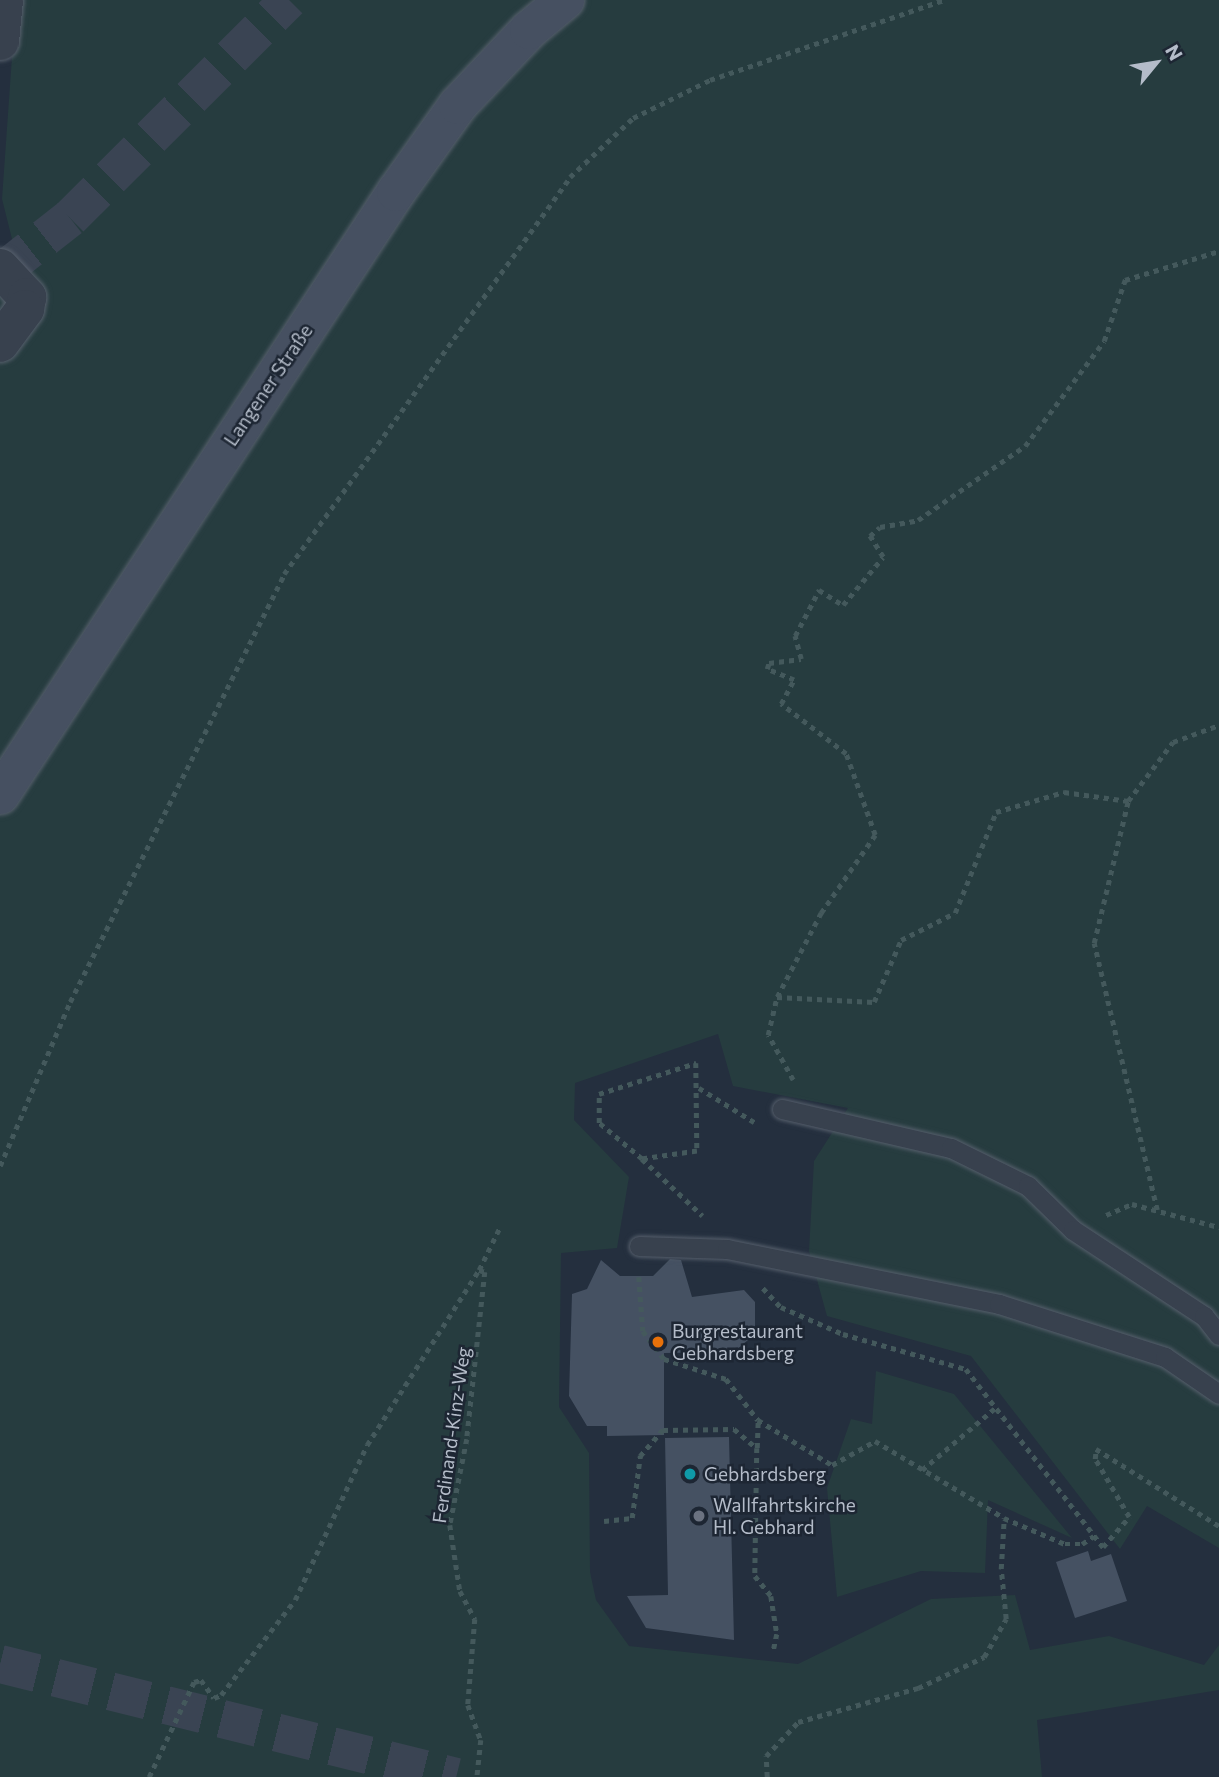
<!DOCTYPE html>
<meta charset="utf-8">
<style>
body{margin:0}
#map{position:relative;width:1219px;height:1777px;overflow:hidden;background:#242f3e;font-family:Commissioner,sans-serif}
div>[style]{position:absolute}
.green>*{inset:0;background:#263c3f}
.building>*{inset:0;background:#455162}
.motorway-tunnel>*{height:38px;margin-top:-19px;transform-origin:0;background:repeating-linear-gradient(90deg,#3a4453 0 38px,transparent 0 57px)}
.path>*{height:4.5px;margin-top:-2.25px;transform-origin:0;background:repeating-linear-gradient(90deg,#44595c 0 5px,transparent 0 10px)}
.roads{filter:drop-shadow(0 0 2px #565f6c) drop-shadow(0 0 2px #565f6c)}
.service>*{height:19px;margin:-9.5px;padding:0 9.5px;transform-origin:9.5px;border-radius:9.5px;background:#38414e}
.minor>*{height:38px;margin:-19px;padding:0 19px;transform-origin:19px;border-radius:19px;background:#38414e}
.secondary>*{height:38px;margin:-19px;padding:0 19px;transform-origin:19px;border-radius:19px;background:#465061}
.dots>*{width:19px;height:19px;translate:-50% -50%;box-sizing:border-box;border:4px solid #1d2633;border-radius:50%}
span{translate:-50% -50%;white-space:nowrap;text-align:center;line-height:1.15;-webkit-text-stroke:5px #1d2633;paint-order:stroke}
.street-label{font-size:19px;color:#b4bcc9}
.poi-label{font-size:19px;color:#b4bcc9}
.left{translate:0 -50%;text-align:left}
.north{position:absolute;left:1121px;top:28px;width:70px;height:70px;-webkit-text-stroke:5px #1d2633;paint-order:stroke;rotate:60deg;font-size:19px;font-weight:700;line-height:28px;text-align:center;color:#b4bcc9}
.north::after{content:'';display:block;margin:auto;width:24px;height:32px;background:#b4bcc9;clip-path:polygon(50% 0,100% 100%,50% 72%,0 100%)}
</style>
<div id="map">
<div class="green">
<div style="clip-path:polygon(16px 0,1219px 0,1219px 1548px,1147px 1506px,1120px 1549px,971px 1356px,827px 1316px,809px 1251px,814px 1161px,848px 1108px,733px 1086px,718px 1034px,575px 1083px,574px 1120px,629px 1177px,617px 1248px,561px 1253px,559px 1407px,589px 1453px,590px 1572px,596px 1600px,629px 1646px,798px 1664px,931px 1599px,1015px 1595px,1030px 1650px,1109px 1636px,1204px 1665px,1219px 1645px,1219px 1690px,1037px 1720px,1042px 1777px,0 1777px,0 267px,15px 251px,2px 199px)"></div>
<div style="clip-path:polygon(876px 1371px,954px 1394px,1072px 1538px,988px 1500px,985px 1573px,921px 1571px,837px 1597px,827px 1488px,851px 1419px,872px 1424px)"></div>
</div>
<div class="building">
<div style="clip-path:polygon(670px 1259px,681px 1260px,692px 1297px,744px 1290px,755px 1302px,755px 1334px,734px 1352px,664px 1353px,664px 1435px,607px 1436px,607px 1426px,587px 1426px,569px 1396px,572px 1294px,587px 1289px,601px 1260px,620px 1276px,653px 1276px)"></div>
<div style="clip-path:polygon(729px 1437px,734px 1640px,646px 1628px,627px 1596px,668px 1595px,665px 1438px)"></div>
<div style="clip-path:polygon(1088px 1551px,1091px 1561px,1111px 1554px,1127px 1601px,1075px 1618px,1056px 1562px)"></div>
</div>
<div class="motorway-tunnel">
<div style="left:0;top:273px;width:89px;rotate:-38.2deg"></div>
<div style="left:70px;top:218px;width:309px;rotate:-44.9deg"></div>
<div style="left:0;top:1664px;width:470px;rotate:13.9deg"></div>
</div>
<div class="path">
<div style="left:777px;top:997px;width:97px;rotate:3deg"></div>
<div style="left:874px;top:1002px;width:68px;rotate:-66.5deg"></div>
<div style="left:901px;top:940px;width:60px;rotate:-26.6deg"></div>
<div style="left:955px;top:913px;width:109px;rotate:-67.9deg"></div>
<div style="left:996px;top:812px;width:71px;rotate:-16.4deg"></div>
<div style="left:1064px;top:792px;width:65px;rotate:8deg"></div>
<div style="left:696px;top:1063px;width:88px;rotate:89.3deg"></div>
<div style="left:697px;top:1151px;width:56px;rotate:171.7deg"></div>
<div style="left:642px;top:1159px;width:56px;rotate:-140.1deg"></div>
<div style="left:599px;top:1123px;width:29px;rotate:-90deg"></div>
<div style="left:599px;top:1094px;width:102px;rotate:-17.7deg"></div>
<div style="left:793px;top:1080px;width:51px;rotate:-119.1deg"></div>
<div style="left:768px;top:1035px;width:39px;rotate:-77deg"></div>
<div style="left:777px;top:997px;width:95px;rotate:-62.4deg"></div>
<div style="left:821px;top:913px;width:95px;rotate:-55.3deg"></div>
<div style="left:875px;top:835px;width:86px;rotate:-109.7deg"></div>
<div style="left:846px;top:754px;width:82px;rotate:-142.4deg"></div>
<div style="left:781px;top:704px;width:27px;rotate:-62deg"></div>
<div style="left:794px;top:680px;width:29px;rotate:-158deg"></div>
<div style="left:767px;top:669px;width:6px;rotate:-72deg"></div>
<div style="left:769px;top:663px;width:32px;rotate:-7deg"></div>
<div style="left:801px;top:659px;width:24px;rotate:-105deg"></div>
<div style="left:795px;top:636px;width:52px;rotate:-62.4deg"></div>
<div style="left:819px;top:590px;width:28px;rotate:32deg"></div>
<div style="left:843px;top:605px;width:62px;rotate:-50.2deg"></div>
<div style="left:883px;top:557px;width:25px;rotate:-122deg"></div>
<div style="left:870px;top:536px;width:13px;rotate:-42deg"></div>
<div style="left:880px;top:527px;width:39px;rotate:-10deg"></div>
<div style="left:918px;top:520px;width:130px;rotate:-34.7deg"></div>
<div style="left:1025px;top:446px;width:131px;rotate:-53deg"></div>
<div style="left:1104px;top:341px;width:65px;rotate:-71deg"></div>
<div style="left:1125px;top:280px;width:98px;rotate:-17.1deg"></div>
<div style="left:699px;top:1088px;width:65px;rotate:31.7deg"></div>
<div style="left:642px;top:1159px;width:83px;rotate:43.1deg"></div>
<div style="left:0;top:1166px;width:178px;rotate:-66.9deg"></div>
<div style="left:70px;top:1002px;width:479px;rotate:-63.4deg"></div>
<div style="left:284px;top:574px;width:489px;rotate:-54.2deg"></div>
<div style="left:570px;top:177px;width:86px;rotate:-43.1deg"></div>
<div style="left:633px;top:118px;width:86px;rotate:-26.3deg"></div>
<div style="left:710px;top:80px;width:246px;rotate:-18.9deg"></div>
<div style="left:1157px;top:1210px;width:274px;rotate:-103.3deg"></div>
<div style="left:1094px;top:943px;width:146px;rotate:-76.5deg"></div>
<div style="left:1128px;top:801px;width:74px;rotate:-52.7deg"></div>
<div style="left:1173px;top:742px;width:49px;rotate:-20.3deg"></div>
<div style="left:1106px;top:1215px;width:28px;rotate:-23deg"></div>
<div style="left:1132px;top:1204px;width:90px;rotate:14.8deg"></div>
<div style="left:479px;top:1270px;width:46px;rotate:-64deg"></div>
<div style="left:639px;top:1277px;width:54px;rotate:85.8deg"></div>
<div style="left:643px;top:1331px;width:35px;rotate:53deg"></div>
<div style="left:664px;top:1359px;width:65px;rotate:17.9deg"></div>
<div style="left:726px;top:1379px;width:52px;rotate:52deg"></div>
<div style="left:758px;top:1420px;width:87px;rotate:31.3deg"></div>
<div style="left:832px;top:1465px;width:49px;rotate:-29.2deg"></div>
<div style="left:875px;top:1441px;width:150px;rotate:30.8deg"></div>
<div style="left:1004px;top:1518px;width:66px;rotate:23.1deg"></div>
<div style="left:1065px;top:1544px;width:17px"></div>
<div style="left:1082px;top:1544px;width:14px;rotate:-34deg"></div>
<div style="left:763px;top:1288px;width:26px;rotate:47deg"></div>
<div style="left:781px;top:1307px;width:68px;rotate:23.5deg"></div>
<div style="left:843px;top:1334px;width:128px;rotate:15.9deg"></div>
<div style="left:966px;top:1369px;width:225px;rotate:52.4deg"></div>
<div style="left:1103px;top:1547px;width:40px;rotate:-49deg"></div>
<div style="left:1129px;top:1517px;width:67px;rotate:-120.4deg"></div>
<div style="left:1095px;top:1459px;width:10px;rotate:-84deg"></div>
<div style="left:1096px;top:1449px;width:145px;rotate:32deg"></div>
<div style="left:757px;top:1448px;width:128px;rotate:90.9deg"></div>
<div style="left:755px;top:1576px;width:26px;rotate:51deg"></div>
<div style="left:771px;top:1596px;width:38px;rotate:81deg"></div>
<div style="left:777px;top:1634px;width:19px;rotate:102deg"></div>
<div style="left:922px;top:1470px;width:96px;rotate:-40.3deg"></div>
<div style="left:604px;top:1521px;width:28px;rotate:-6deg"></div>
<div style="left:632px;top:1518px;width:63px;rotate:-82.6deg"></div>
<div style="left:640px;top:1456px;width:35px;rotate:-49deg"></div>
<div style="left:663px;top:1430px;width:71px;rotate:-0.8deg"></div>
<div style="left:734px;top:1429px;width:30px;rotate:40deg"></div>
<div style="left:757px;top:1448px;width:27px;rotate:-88deg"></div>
<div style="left:149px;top:1777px;width:105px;rotate:-64.7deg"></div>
<div style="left:194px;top:1682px;width:7px;rotate:-16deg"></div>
<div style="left:201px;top:1680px;width:22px;rotate:54deg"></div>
<div style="left:214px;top:1698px;width:8px;rotate:-23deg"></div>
<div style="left:221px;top:1695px;width:120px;rotate:-52.1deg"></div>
<div style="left:295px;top:1600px;width:171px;rotate:-65.1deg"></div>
<div style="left:367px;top:1445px;width:208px;rotate:-57.4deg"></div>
<div style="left:479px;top:1270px;width:6px;rotate:18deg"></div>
<div style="left:485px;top:1272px;width:168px;rotate:96.2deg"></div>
<div style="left:467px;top:1439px;width:88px;rotate:101.2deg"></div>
<div style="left:450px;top:1525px;width:67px;rotate:81.4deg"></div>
<div style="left:460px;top:1591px;width:32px;rotate:62deg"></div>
<div style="left:475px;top:1619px;width:86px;rotate:94.7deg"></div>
<div style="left:468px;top:1705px;width:37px;rotate:70deg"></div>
<div style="left:481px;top:1740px;width:37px;rotate:96deg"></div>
<div style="left:767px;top:1777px;width:21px;rotate:-93deg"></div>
<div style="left:766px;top:1756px;width:47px;rotate:-46.7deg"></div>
<div style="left:798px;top:1722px;width:125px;rotate:-15.8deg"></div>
<div style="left:918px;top:1688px;width:73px;rotate:-25.2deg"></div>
<div style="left:984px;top:1657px;width:44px;rotate:-59.9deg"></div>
<div style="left:1006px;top:1619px;width:50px;rotate:-95.7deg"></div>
<div style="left:1001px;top:1569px;width:51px;rotate:-86.6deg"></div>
</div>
<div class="roads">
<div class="service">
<div style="left:782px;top:1109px;width:173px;rotate:13deg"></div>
<div style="left:951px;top:1148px;width:86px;rotate:26.3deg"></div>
<div style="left:1028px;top:1186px;width:63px;rotate:44.4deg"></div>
<div style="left:1073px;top:1230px;width:157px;rotate:33.3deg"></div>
<div style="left:1204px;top:1316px;width:24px;rotate:52deg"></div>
<div style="left:639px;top:1246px;width:88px;rotate:2deg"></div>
<div style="left:727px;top:1249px;width:278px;rotate:11.4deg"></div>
<div style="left:999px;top:1304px;width:174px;rotate:17.7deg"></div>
<div style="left:1165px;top:1357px;width:65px;rotate:34.4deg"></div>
</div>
<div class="minor">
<div style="left:0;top:41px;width:41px;rotate:-84.4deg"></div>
<div style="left:0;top:268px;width:40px;rotate:47deg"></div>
<div style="left:27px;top:297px;width:12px;rotate:99deg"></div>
<div style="left:25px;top:309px;width:42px;rotate:126.3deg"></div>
</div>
<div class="secondary">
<div style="left:0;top:795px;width:721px;rotate:-56.71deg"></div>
<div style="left:396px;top:192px;width:107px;rotate:-54.5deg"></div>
<div style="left:458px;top:105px;width:103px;rotate:-46.6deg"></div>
<div style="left:529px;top:30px;width:47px;rotate:-39.8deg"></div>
</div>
</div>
<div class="dots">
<div style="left:658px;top:1342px;background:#e8710a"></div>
<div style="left:690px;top:1474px;background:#0f9aa8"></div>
<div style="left:699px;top:1516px;background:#6b7280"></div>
</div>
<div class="street-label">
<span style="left:268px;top:385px;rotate:-56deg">Langener Straße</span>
<span style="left:451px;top:1435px;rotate:-82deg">Ferdinand-Kinz-Weg</span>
</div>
<div class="poi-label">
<span class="left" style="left:672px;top:1342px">Burgrestaurant<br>Gebhardsberg</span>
<span class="left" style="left:704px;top:1474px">Gebhardsberg</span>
<span class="left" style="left:713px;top:1516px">Wallfahrtskirche<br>Hl. Gebhard</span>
</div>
<div class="north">N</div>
</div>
